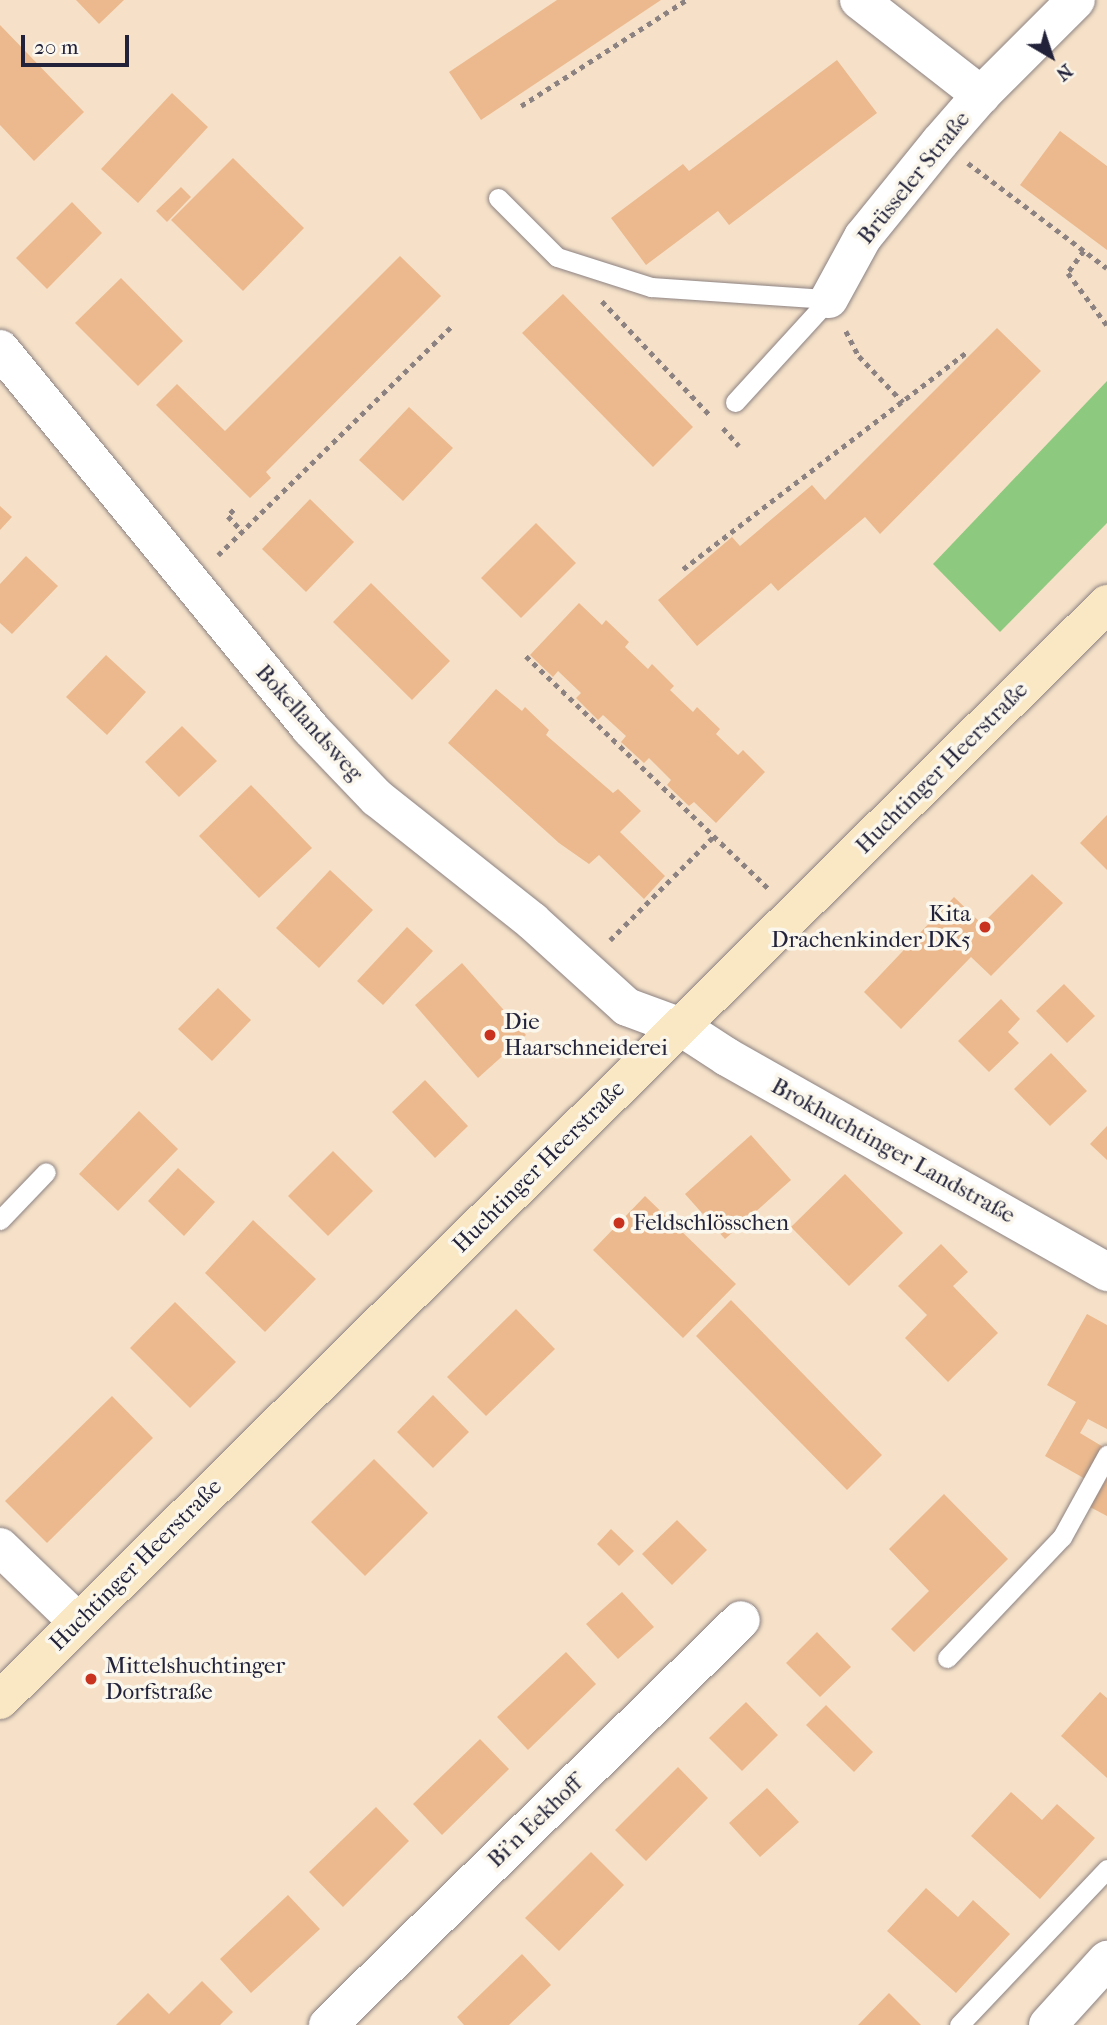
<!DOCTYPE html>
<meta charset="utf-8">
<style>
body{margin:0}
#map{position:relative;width:1107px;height:2025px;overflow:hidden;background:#f6e1c8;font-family:"IM FELL French Canon",serif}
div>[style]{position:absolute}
.green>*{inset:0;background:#8dc97e}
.building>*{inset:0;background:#ebb98d}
.path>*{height:4.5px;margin-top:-2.25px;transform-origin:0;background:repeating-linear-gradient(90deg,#8c8282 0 5px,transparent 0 10px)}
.roads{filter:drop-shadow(0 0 2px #8c8282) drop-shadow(0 0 2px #8c8282)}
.lane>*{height:19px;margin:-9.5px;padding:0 9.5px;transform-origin:9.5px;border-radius:9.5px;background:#fff}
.street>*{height:38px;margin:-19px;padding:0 19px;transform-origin:19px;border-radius:19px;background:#fff}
.secondary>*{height:38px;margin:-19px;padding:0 19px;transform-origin:19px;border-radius:19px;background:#fae7c3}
.dots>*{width:19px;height:19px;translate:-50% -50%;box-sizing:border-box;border:4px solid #fbf7ec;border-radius:50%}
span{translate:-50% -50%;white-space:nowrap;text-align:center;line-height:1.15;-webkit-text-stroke:7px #fbf7ec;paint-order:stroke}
.street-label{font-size:23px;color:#22223b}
.poi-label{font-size:23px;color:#22223b}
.right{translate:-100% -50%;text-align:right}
.left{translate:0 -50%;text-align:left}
.north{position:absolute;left:1016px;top:21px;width:70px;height:70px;-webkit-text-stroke:5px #fbf7ec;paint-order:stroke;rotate:141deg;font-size:19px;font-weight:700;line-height:28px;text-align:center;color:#22223b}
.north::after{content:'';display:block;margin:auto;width:24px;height:32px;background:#22223b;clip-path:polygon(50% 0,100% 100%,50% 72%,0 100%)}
.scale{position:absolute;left:21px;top:35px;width:108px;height:32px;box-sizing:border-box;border:4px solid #22223b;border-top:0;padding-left:9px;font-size:21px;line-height:24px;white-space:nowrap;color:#22223b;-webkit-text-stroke:5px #fbf7ec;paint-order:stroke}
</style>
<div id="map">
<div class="green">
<div style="clip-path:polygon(1107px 381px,1107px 523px,1000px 632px,933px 564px)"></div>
</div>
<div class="building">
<div style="clip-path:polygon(76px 0,124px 0,99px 24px)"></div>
<div style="clip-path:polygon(557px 0,661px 0,481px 120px,449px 72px)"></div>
<div style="clip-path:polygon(0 25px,84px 112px,34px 161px,0 125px)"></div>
<div style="clip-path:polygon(837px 60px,877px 113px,729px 225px,718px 211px,646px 265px,611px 218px,683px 164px,689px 171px)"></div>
<div style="clip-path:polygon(172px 93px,208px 127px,138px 203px,101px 169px)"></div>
<div style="clip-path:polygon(1060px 131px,1107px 166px,1107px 250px,1020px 185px)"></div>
<div style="clip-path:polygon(233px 158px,304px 228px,243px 291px,171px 220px)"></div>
<div style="clip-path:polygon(181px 187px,191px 197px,167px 222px,156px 211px)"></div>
<div style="clip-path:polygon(72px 202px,102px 233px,47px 289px,16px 258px)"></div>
<div style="clip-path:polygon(400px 256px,441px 296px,266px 472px,271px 478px,250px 498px,156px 405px,177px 384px,225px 431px)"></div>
<div style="clip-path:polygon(121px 278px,183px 341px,138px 386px,75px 323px)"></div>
<div style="clip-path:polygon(563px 294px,693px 427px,653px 467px,522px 333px)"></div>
<div style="clip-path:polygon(997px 328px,1041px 371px,880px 534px,865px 517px,778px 591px,771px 583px,697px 646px,658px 600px,732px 537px,740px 546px,812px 485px,825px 500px)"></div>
<div style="clip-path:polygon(409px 407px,453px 448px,403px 501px,359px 460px)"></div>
<div style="clip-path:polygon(310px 499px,354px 542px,306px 592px,262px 549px)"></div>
<div style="clip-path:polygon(0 506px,12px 517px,0 530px)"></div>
<div style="clip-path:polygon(536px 523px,576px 563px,521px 618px,481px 578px)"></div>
<div style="clip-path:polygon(26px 556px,58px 586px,12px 634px,0 623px,0 584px)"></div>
<div style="clip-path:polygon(371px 583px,450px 661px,412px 700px,333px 622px)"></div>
<div style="clip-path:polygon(579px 603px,602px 625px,606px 620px,629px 642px,625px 647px,648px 669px,652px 664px,674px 686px,670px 690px,693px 712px,697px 707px,720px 729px,716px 734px,738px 755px,743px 750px,765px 772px,716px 823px,694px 802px,689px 806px,667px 785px,671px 780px,649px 758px,644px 763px,621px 742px,626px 736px,603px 715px,598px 720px,576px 698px,581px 693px,558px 671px,553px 677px,530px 655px)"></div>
<div style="clip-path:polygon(106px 655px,146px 692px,107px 735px,66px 697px)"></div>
<div style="clip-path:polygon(496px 689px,522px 711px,525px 707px,549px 730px,546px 735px,613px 793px,618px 789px,641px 811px,620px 832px,665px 876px,644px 899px,599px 855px,589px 864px,559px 843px,448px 743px)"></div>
<div style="clip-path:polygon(182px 726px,217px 761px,179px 797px,145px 762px)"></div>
<div style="clip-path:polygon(251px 785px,312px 848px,259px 898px,199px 836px)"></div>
<div style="clip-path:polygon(1107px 815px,1107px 870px,1080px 843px)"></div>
<div style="clip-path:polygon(330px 870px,373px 910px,319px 968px,276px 928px)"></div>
<div style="clip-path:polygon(1032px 874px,1063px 903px,991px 976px,971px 957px,901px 1029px,864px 992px,954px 897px,982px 924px)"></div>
<div style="clip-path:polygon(407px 927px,433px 951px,383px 1005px,357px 981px)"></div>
<div style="clip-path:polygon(462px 963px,526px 1035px,478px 1078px,415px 1005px)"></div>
<div style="clip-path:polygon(1064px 984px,1095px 1016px,1067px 1043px,1036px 1011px)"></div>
<div style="clip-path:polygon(218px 988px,251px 1020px,212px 1061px,178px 1029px)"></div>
<div style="clip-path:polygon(1001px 999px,1020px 1019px,1008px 1032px,1019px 1043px,989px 1072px,958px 1041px)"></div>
<div style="clip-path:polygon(1051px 1053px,1087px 1091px,1050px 1126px,1014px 1089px)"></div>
<div style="clip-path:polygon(425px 1080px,468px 1126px,435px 1158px,392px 1112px)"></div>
<div style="clip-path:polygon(139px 1111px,178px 1149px,118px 1211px,79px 1174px)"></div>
<div style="clip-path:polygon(1107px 1126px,1107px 1160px,1090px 1144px)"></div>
<div style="clip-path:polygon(751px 1135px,791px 1180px,725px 1239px,685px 1194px)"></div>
<div style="clip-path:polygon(333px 1151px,373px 1191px,328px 1236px,288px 1196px)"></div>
<div style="clip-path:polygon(178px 1168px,215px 1202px,184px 1236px,148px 1201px)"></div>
<div style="clip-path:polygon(845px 1174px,903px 1233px,849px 1286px,791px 1227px)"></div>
<div style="clip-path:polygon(645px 1196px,736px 1284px,683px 1338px,593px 1250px)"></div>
<div style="clip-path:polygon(253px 1220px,316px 1279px,265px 1332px,205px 1273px)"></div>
<div style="clip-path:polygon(941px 1244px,968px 1272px,953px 1286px,998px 1333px,948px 1382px,905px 1338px,927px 1315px,898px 1286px)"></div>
<div style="clip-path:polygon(731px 1300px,882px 1455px,847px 1490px,696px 1336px)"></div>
<div style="clip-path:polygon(175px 1302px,236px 1362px,190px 1408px,130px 1348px)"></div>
<div style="clip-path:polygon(516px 1309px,555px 1349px,486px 1416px,447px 1377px)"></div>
<div style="clip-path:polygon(1087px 1314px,1107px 1325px,1107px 1429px,1088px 1419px,1080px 1433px,1105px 1448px,1087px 1480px,1045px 1456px,1076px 1402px,1047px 1385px)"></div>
<div style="clip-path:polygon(433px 1395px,469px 1432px,433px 1468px,397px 1432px)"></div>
<div style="clip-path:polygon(112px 1396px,153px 1438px,47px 1543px,5px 1501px)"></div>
<div style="clip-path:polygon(374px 1459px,428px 1513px,365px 1576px,311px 1522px)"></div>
<div style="clip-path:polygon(1107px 1478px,1107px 1516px,1090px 1507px)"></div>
<div style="clip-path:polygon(944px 1494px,1008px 1559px,914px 1652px,891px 1629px,929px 1591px,889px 1549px)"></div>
<div style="clip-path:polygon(677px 1520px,707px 1550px,672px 1585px,642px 1554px)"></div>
<div style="clip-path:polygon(611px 1529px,634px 1551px,619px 1566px,597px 1544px)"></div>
<div style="clip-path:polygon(622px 1592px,654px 1627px,618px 1659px,586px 1624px)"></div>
<div style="clip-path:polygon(817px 1632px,851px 1667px,820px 1697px,786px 1663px)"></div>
<div style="clip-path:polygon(566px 1652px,596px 1684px,528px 1750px,497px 1717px)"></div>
<div style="clip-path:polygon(1100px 1692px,1107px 1698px,1107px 1778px,1061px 1736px)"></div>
<div style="clip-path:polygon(746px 1702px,778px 1735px,742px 1771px,709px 1738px)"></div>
<div style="clip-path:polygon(826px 1705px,873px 1752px,854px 1772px,806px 1725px)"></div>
<div style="clip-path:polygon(480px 1739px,509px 1769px,442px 1835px,413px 1804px)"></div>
<div style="clip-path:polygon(678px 1767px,708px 1798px,646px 1861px,615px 1830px)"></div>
<div style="clip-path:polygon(767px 1788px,799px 1822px,760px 1857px,729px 1823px)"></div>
<div style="clip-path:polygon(1011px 1792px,1042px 1820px,1057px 1804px,1095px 1838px,1040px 1899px,971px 1836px)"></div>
<div style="clip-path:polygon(376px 1807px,409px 1841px,343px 1907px,309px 1872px)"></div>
<div style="clip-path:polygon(591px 1852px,624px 1885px,559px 1951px,525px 1918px)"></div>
<div style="clip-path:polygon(926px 1888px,958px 1917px,973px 1900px,1010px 1934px,956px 1993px,887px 1931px)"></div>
<div style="clip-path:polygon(288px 1895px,320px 1929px,251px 1993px,220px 1959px)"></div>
<div style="clip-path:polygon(522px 1954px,551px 1985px,509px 2025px,464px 2025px,457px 2017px)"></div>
<div style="clip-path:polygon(202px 1981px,233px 2012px,220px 2025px,116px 2025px,148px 1993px,169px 2014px)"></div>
<div style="clip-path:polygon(889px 1993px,921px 2025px,858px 2025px)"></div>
</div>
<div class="path">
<div style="left:521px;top:106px;width:196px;rotate:-32.7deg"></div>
<div style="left:968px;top:163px;width:174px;rotate:37.1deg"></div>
<div style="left:1084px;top:251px;width:27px;rotate:126deg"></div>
<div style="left:1068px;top:273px;width:65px;rotate:53.1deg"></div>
<div style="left:602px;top:301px;width:156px;rotate:46.6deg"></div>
<div style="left:846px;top:331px;width:28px;rotate:63deg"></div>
<div style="left:859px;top:356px;width:64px;rotate:46.3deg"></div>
<div style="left:723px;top:428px;width:24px;rotate:48deg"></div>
<div style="left:234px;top:510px;width:8px;rotate:135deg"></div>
<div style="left:228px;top:516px;width:21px;rotate:47deg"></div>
<div style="left:218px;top:555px;width:329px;rotate:-44.4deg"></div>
<div style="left:683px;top:569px;width:356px;rotate:-37.4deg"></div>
<div style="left:526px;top:656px;width:335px;rotate:43.8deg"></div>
<div style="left:610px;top:940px;width:146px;rotate:-45deg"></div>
</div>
<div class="roads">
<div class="lane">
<div style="left:498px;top:198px;width:83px;rotate:45deg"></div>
<div style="left:557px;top:257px;width:99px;rotate:17.7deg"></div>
<div style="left:651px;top:287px;width:178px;rotate:3.9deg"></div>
<div style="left:735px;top:402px;width:139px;rotate:-47.6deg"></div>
<div style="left:0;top:1220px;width:66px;rotate:-46.2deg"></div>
<div style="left:947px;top:1658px;width:167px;rotate:-46.5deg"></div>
<div style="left:1062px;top:1537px;width:94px;rotate:-61.2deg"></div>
<div style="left:959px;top:2025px;width:215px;rotate:-46.5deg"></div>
</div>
<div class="street">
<div style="left:859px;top:0;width:155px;rotate:37.9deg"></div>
<div style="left:829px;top:299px;width:71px;rotate:-61.3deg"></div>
<div style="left:863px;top:237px;width:122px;rotate:-51deg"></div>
<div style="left:940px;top:142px;width:62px;rotate:-48.9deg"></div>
<div style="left:981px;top:95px;width:134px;rotate:-45deg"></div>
<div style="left:0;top:349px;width:490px;rotate:50.7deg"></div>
<div style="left:310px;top:728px;width:97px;rotate:46.3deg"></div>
<div style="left:377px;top:798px;width:198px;rotate:38.4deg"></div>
<div style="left:532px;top:921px;width:128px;rotate:42.2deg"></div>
<div style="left:627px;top:1007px;width:58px;rotate:20.3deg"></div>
<div style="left:681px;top:1027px;width:55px;rotate:33.1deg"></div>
<div style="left:727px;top:1057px;width:437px;rotate:29.5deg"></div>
<div style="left:0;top:1547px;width:108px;rotate:43.9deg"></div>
<div style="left:328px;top:2025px;width:578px;rotate:-44.44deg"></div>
<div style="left:1048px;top:2025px;width:88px;rotate:-47.8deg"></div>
</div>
<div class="secondary">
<div style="left:0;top:1700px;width:1558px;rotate:-44.71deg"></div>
</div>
</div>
<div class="dots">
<div style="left:985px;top:927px;background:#c8321e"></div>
<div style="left:490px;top:1035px;background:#c8321e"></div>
<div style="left:619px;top:1223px;background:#c8321e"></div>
<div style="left:91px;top:1679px;background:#c8321e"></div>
</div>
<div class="street-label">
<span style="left:914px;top:178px;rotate:-51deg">Brüsseler Straße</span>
<span style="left:309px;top:723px;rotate:48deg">Bokellandsweg</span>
<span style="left:942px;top:768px;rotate:-45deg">Huchtinger Heerstraße</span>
<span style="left:893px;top:1151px;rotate:29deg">Brokhuchtinger Landstraße</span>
<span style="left:539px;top:1167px;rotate:-45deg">Huchtinger Heerstraße</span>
<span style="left:136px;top:1565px;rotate:-45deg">Huchtinger Heerstraße</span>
<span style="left:535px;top:1822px;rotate:-44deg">Bi'n Eekhoff</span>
</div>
<div class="poi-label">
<span class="right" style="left:971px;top:927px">Kita<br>Drachenkinder DK5</span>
<span class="left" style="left:504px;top:1035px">Die<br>Haarschneiderei</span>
<span class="left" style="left:633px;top:1223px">Feldschlösschen</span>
<span class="left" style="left:105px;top:1679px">Mittelshuchtinger<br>Dorfstraße</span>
</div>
<div class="north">N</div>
<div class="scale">20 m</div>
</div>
